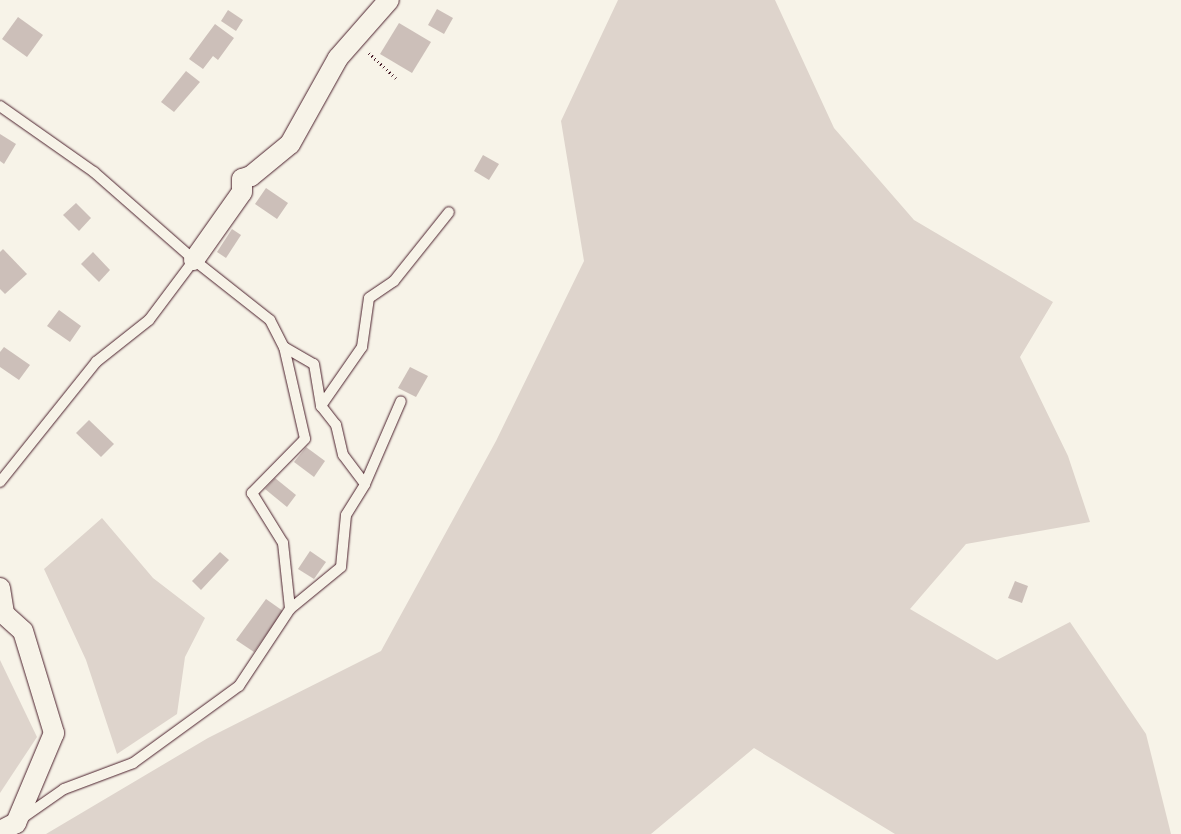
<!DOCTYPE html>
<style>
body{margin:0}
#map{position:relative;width:1181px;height:834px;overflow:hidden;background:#f7f3e8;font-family:"Balsamiq Sans",sans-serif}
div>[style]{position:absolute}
.green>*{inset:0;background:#ded4cc}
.building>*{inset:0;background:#ccbfb9}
.path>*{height:2.5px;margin-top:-1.25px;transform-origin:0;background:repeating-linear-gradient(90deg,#4a1f2b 0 1px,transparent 0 4px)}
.roads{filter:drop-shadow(0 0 1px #4a1f2b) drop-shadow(0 0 1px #4a1f2b)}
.lane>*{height:10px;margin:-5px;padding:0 5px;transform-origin:5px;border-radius:5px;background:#f7f3e8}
.street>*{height:20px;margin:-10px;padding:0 10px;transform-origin:10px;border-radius:10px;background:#f7f3e8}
span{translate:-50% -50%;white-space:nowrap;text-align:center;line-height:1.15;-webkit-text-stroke:3px #f7f3e8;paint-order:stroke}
</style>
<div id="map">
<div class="green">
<div style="clip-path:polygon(618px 0,775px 0,834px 128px,914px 220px,1053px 302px,1020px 357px,1068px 456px,1090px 522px,966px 544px,910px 609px,997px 660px,1070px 622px,1146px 734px,1171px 834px,895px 834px,754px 748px,651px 834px,46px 834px,208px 738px,381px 651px,496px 441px,584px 261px,561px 121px)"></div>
<div style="clip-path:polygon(102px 518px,153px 578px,205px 618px,185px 657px,177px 714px,117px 754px,86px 660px,44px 569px)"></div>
<div style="clip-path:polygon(0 660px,37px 737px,0 793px)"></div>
</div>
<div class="building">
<div style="clip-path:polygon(437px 9px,453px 18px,444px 34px,428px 25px)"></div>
<div style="clip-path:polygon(228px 10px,243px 20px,236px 31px,221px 21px)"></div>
<div style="clip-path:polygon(18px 17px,43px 35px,27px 57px,2px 39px)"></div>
<div style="clip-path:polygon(399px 23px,431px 42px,412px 73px,380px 54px)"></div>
<div style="clip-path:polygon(215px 24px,234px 38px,218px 60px,213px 56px,203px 69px,189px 59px)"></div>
<div style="clip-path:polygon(186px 71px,200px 82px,174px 112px,161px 102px)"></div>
<div style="clip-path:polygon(0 134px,16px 144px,4px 164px,0 161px)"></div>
<div style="clip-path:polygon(483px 155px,499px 164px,489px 180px,474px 171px)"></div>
<div style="clip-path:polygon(266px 188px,288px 203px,277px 219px,255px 204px)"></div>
<div style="clip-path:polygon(76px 203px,91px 218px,79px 231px,63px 215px)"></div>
<div style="clip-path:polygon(232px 229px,241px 235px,226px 258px,217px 252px)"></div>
<div style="clip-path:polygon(3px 249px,27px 274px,5px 294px,0 289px,0 252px)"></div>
<div style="clip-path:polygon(93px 252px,110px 270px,99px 282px,81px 264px)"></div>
<div style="clip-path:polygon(59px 310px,81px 326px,70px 342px,47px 326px)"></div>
<div style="clip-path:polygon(4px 347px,30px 365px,19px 380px,0 367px,0 352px)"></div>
<div style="clip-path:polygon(410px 367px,428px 376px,416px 397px,398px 388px)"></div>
<div style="clip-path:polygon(89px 420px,114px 444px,101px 457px,76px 433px)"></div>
<div style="clip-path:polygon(306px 447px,325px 461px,314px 477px,294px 462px)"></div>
<div style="clip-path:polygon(275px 478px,296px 495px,287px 507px,265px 489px)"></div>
<div style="clip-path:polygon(310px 551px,326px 562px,314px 579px,298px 569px)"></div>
<div style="clip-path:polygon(220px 552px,229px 560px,201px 590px,192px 581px)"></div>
<div style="clip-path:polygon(1015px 581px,1028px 586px,1022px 603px,1008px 598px)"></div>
<div style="clip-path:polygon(266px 599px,283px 611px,254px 652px,236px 640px)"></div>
</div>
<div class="path">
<div style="left:369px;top:53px;width:37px;rotate:43deg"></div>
</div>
<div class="roads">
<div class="lane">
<div style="left:0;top:106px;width:115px;rotate:35.1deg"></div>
<div style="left:94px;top:172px;width:133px;rotate:41.3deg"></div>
<div style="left:194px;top:260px;width:97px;rotate:38.3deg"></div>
<div style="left:270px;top:320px;width:30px;rotate:63deg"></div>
<div style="left:284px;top:347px;width:34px;rotate:30deg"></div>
<div style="left:314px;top:364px;width:43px;rotate:80.5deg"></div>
<div style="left:321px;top:406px;width:72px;rotate:-55.2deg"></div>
<div style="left:362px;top:347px;width:49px;rotate:-81.9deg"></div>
<div style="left:369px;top:298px;width:30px;rotate:-34deg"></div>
<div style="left:394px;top:281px;width:88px;rotate:-51.4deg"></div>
<div style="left:284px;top:347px;width:94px;rotate:77.1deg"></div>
<div style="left:305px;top:439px;width:76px;rotate:134.5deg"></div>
<div style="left:252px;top:493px;width:59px;rotate:58.2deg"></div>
<div style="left:283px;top:543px;width:66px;rotate:83.9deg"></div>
<div style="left:0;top:482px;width:154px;rotate:-51.3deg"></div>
<div style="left:96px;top:362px;width:68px;rotate:-38.4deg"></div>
<div style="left:149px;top:320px;width:75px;rotate:-53.1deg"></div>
<div style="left:365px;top:484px;width:90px;rotate:-66.6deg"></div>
<div style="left:21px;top:819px;width:52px;rotate:-34.9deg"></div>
<div style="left:64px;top:789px;width:74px;rotate:-20.6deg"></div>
<div style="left:133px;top:763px;width:131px;rotate:-36deg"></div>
<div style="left:239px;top:686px;width:92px;rotate:-56.5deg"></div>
<div style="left:290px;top:609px;width:66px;rotate:-39.5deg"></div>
<div style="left:341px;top:567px;width:52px;rotate:-84.5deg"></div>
<div style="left:346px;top:515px;width:36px;rotate:-58deg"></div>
<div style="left:365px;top:484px;width:36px;rotate:-127deg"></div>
<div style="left:343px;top:455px;width:31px;rotate:-103deg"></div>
<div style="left:336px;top:425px;width:24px;rotate:-128deg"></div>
</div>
<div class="street">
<div style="left:194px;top:260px;width:83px;rotate:-54.8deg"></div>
<div style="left:242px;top:192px;width:13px;rotate:-90deg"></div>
<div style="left:242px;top:179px;width:9px;rotate:-18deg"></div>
<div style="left:251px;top:176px;width:50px;rotate:-39.4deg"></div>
<div style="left:290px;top:144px;width:98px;rotate:-60.8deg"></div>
<div style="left:338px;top:58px;width:77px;rotate:-48.7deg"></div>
<div style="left:0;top:588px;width:26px;rotate:81deg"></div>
<div style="left:4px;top:614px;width:25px;rotate:42deg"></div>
<div style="left:23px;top:631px;width:107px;rotate:73.1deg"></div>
<div style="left:54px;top:733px;width:98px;rotate:112.9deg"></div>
<div style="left:16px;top:823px;width:18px;rotate:153deg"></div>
</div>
</div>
</div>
